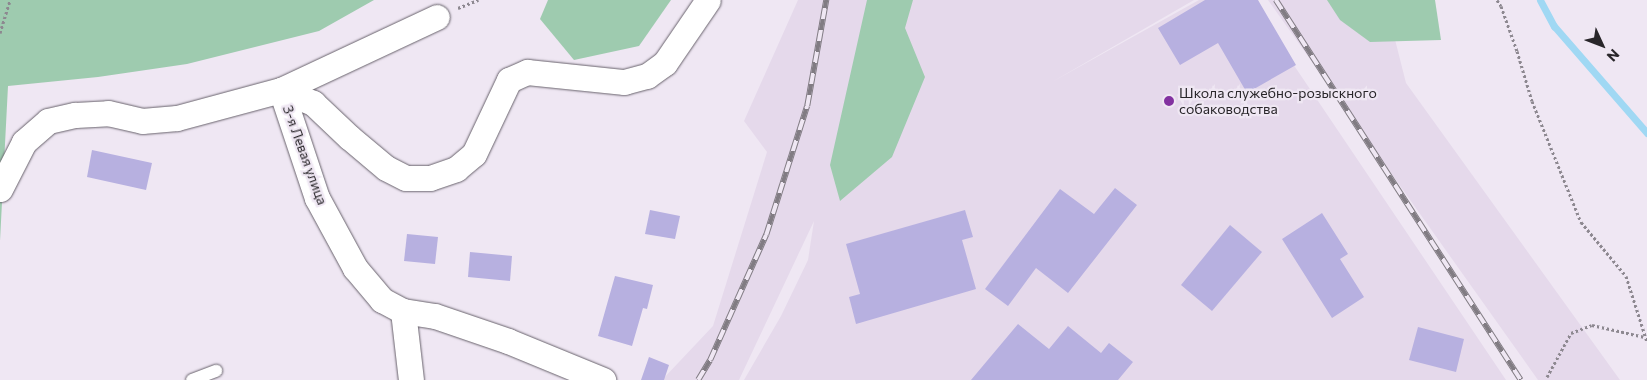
<!DOCTYPE html>
<meta charset="utf-8">
<style>
body{margin:0}
#map{position:relative;width:1647px;height:380px;overflow:hidden;background:#efe7f3;font-family:Commissioner,sans-serif}
div>[style]{position:absolute}
.built>*{inset:0;background:#e5d9eb}
.green>*{inset:0;background:#9ecbaf}
.stream>*{height:7px;margin:-3.5px;padding:0 3.5px;transform-origin:3.5px;border-radius:3.5px;background:#a0d8f3}
.building>*{inset:0;background:#b7b0e0}
.path>*{height:3px;margin-top:-1.5px;transform-origin:0;background:repeating-linear-gradient(90deg,#8d8890 0 2.5px,transparent 0 5px)}
.roads{filter:drop-shadow(0 0 1px #68626c) drop-shadow(0 0 1px #68626c)}
.service>*{height:12px;margin:-6px;padding:0 6px;transform-origin:6px;border-radius:6px;background:#fff}
.minor>*{height:25px;margin:-12.5px;padding:0 12.5px;transform-origin:12.5px;border-radius:12.5px;background:#fff}
.rail>*{height:5.5px;margin-top:-2.75px;transform-origin:0;background:repeating-linear-gradient(90deg,#efe7f3 0 11px,#817c83 0 22px);box-sizing:border-box;border-block:1px solid #817c83}
.dots>*{width:14px;height:14px;translate:-50% -50%;box-sizing:border-box;border:2px solid #efe7f3;border-radius:50%}
span{translate:-50% -50%;white-space:nowrap;text-align:center;line-height:1.15;-webkit-text-stroke:4.5px #efe7f3;paint-order:stroke}
.poi-label{font-size:14px;color:#29262a}
.left{translate:0 -50%;text-align:left}
.street-label{font-size:14px;color:#29262a}
.north{position:absolute;left:1577px;top:20px;width:50px;height:50px;-webkit-text-stroke:4px #efe7f3;paint-order:stroke;rotate:133deg;font-size:14px;font-weight:700;line-height:20px;text-align:center;color:#29262a}
.north::after{content:'';display:block;margin:auto;width:18px;height:22px;background:#29262a;clip-path:polygon(50% 0,100% 100%,50% 72%,0 100%)}
</style>
<div id="map">
<div class="built">
<div style="clip-path:polygon(798px 0,1194px 0,1052px 82px,1199px 0,1250px 0,1506px 380px,744px 380px,781px 316px,808px 260px,814px 221px,739px 380px,662px 380px,713px 326px,767px 152px,744px 121px)"></div>
<div style="clip-path:polygon(1268px 0,1385px 0,1406px 83px,1620px 380px,1538px 380px)"></div>
</div>
<div class="green">
<div style="clip-path:polygon(0 0,374px 0,319px 31px,187px 64px,98px 77px,8px 86px,0 241px)"></div>
<div style="clip-path:polygon(548px 0,671px 0,639px 46px,574px 60px,540px 19px)"></div>
<div style="clip-path:polygon(867px 0,913px 0,905px 28px,925px 77px,892px 157px,840px 201px,830px 165px)"></div>
<div style="clip-path:polygon(1327px 0,1435px 0,1441px 40px,1370px 42px,1340px 20px)"></div>
</div>
<div class="stream">
<div style="left:1540px;top:0;width:30px;rotate:62deg"></div>
<div style="left:1554px;top:26px;width:142px;rotate:49deg"></div>
</div>
<div class="building">
<div style="clip-path:polygon(1205px 0,1258px 0,1296px 65px,1247px 93px,1218px 43px,1180px 65px,1158px 28px)"></div>
<div style="clip-path:polygon(92px 150px,152px 163px,146px 190px,87px 177px)"></div>
<div style="clip-path:polygon(1115px 188px,1137px 205px,1068px 293px,1036px 268px,1008px 306px,985px 289px,1060px 189px,1094px 214px)"></div>
<div style="clip-path:polygon(650px 210px,680px 216px,675px 239px,645px 234px)"></div>
<div style="clip-path:polygon(965px 210px,973px 237px,962px 240px,976px 289px,856px 324px,849px 297px,860px 294px,846px 244px)"></div>
<div style="clip-path:polygon(1322px 213px,1348px 254px,1340px 259px,1364px 297px,1332px 318px,1282px 239px)"></div>
<div style="clip-path:polygon(1230px 225px,1262px 252px,1212px 311px,1181px 285px)"></div>
<div style="clip-path:polygon(407px 234px,438px 237px,435px 264px,404px 261px)"></div>
<div style="clip-path:polygon(470px 252px,512px 256px,510px 281px,468px 277px)"></div>
<div style="clip-path:polygon(615px 276px,653px 285px,647px 309px,643px 308px,632px 346px,598px 336px)"></div>
<div style="clip-path:polygon(1018px 324px,1049px 349px,1068px 326px,1101px 353px,1109px 343px,1133px 362px,1118px 380px,971px 380px)"></div>
<div style="clip-path:polygon(1418px 327px,1464px 339px,1456px 372px,1409px 360px)"></div>
<div style="clip-path:polygon(649px 357px,669px 365px,664px 380px,641px 380px)"></div>
</div>
<div class="path">
<div style="left:1497px;top:0;width:7px;rotate:56deg"></div>
<div style="left:1501px;top:6px;width:48px;rotate:70.4deg"></div>
<div style="left:1517px;top:51px;width:52px;rotate:73.3deg"></div>
<div style="left:1532px;top:101px;width:131px;rotate:68deg"></div>
<div style="left:1581px;top:222px;width:70px;rotate:50.2deg"></div>
<div style="left:1626px;top:276px;width:69px;rotate:72.3deg"></div>
<div style="left:458px;top:8px;width:22px;rotate:-22deg"></div>
<div style="left:0;top:33px;width:34px;rotate:-73deg"></div>
<div style="left:1547px;top:377px;width:50px;rotate:-61.4deg"></div>
<div style="left:1571px;top:333px;width:22px;rotate:-21deg"></div>
<div style="left:1592px;top:325px;width:54px;rotate:12.8deg"></div>
</div>
<div class="roads">
<div class="service">
<div style="left:192px;top:380px;width:26px;rotate:-21deg"></div>
</div>
<div class="minor">
<div style="left:281px;top:90px;width:35px;rotate:22deg"></div>
<div style="left:313px;top:103px;width:50px;rotate:43.4deg"></div>
<div style="left:349px;top:137px;width:48px;rotate:40deg"></div>
<div style="left:386px;top:168px;width:22px;rotate:27deg"></div>
<div style="left:406px;top:178px;width:24px"></div>
<div style="left:430px;top:178px;width:28px;rotate:-19deg"></div>
<div style="left:456px;top:169px;width:23px;rotate:-40deg"></div>
<div style="left:474px;top:154px;width:82px;rotate:-64.7deg"></div>
<div style="left:509px;top:80px;width:20px;rotate:-24deg"></div>
<div style="left:527px;top:72px;width:98px;rotate:5.9deg"></div>
<div style="left:624px;top:82px;width:24px;rotate:-15deg"></div>
<div style="left:647px;top:76px;width:22px;rotate:-36deg"></div>
<div style="left:665px;top:63px;width:76px;rotate:-55.7deg"></div>
<div style="left:281px;top:90px;width:114px;rotate:71.6deg"></div>
<div style="left:317px;top:198px;width:80px;rotate:61.5deg"></div>
<div style="left:355px;top:268px;width:42px;rotate:49.8deg"></div>
<div style="left:382px;top:300px;width:24px;rotate:28deg"></div>
<div style="left:403px;top:311px;width:32px;rotate:9deg"></div>
<div style="left:435px;top:316px;width:77px;rotate:18.9deg"></div>
<div style="left:508px;top:341px;width:103px;rotate:22.3deg"></div>
<div style="left:0;top:189px;width:53px;rotate:-62.9deg"></div>
<div style="left:24px;top:142px;width:32px;rotate:-41deg"></div>
<div style="left:48px;top:121px;width:28px;rotate:-13deg"></div>
<div style="left:75px;top:115px;width:33px;rotate:-3deg"></div>
<div style="left:108px;top:113px;width:35px;rotate:13deg"></div>
<div style="left:142px;top:121px;width:35px;rotate:-5deg"></div>
<div style="left:177px;top:118px;width:108px;rotate:-15.1deg"></div>
<div style="left:281px;top:90px;width:172px;rotate:-25.1deg"></div>
<div style="left:403px;top:311px;width:69px;rotate:83.4deg"></div>
</div>
</div>
<div class="rail">
<div style="left:1276px;top:0;width:452px;rotate:57.2deg"></div>
<div style="left:698px;top:380px;width:23px;rotate:-59deg"></div>
<div style="left:710px;top:360px;width:137px;rotate:-65.9deg"></div>
<div style="left:766px;top:235px;width:135px;rotate:-72.4deg"></div>
<div style="left:807px;top:106px;width:108px;rotate:-79.8deg"></div>
</div>
<div class="dots">
<div style="left:1169px;top:101px;background:#8231a0"></div>
</div>
<div class="poi-label">
<span class="left" style="left:1179px;top:101px">Школа служебно-розыскного<br>собаководства</span>
</div>
<div class="street-label">
<span style="left:305px;top:155px;rotate:70deg">3-я Левая улица</span>
</div>
<div class="north">N</div>
</div>
